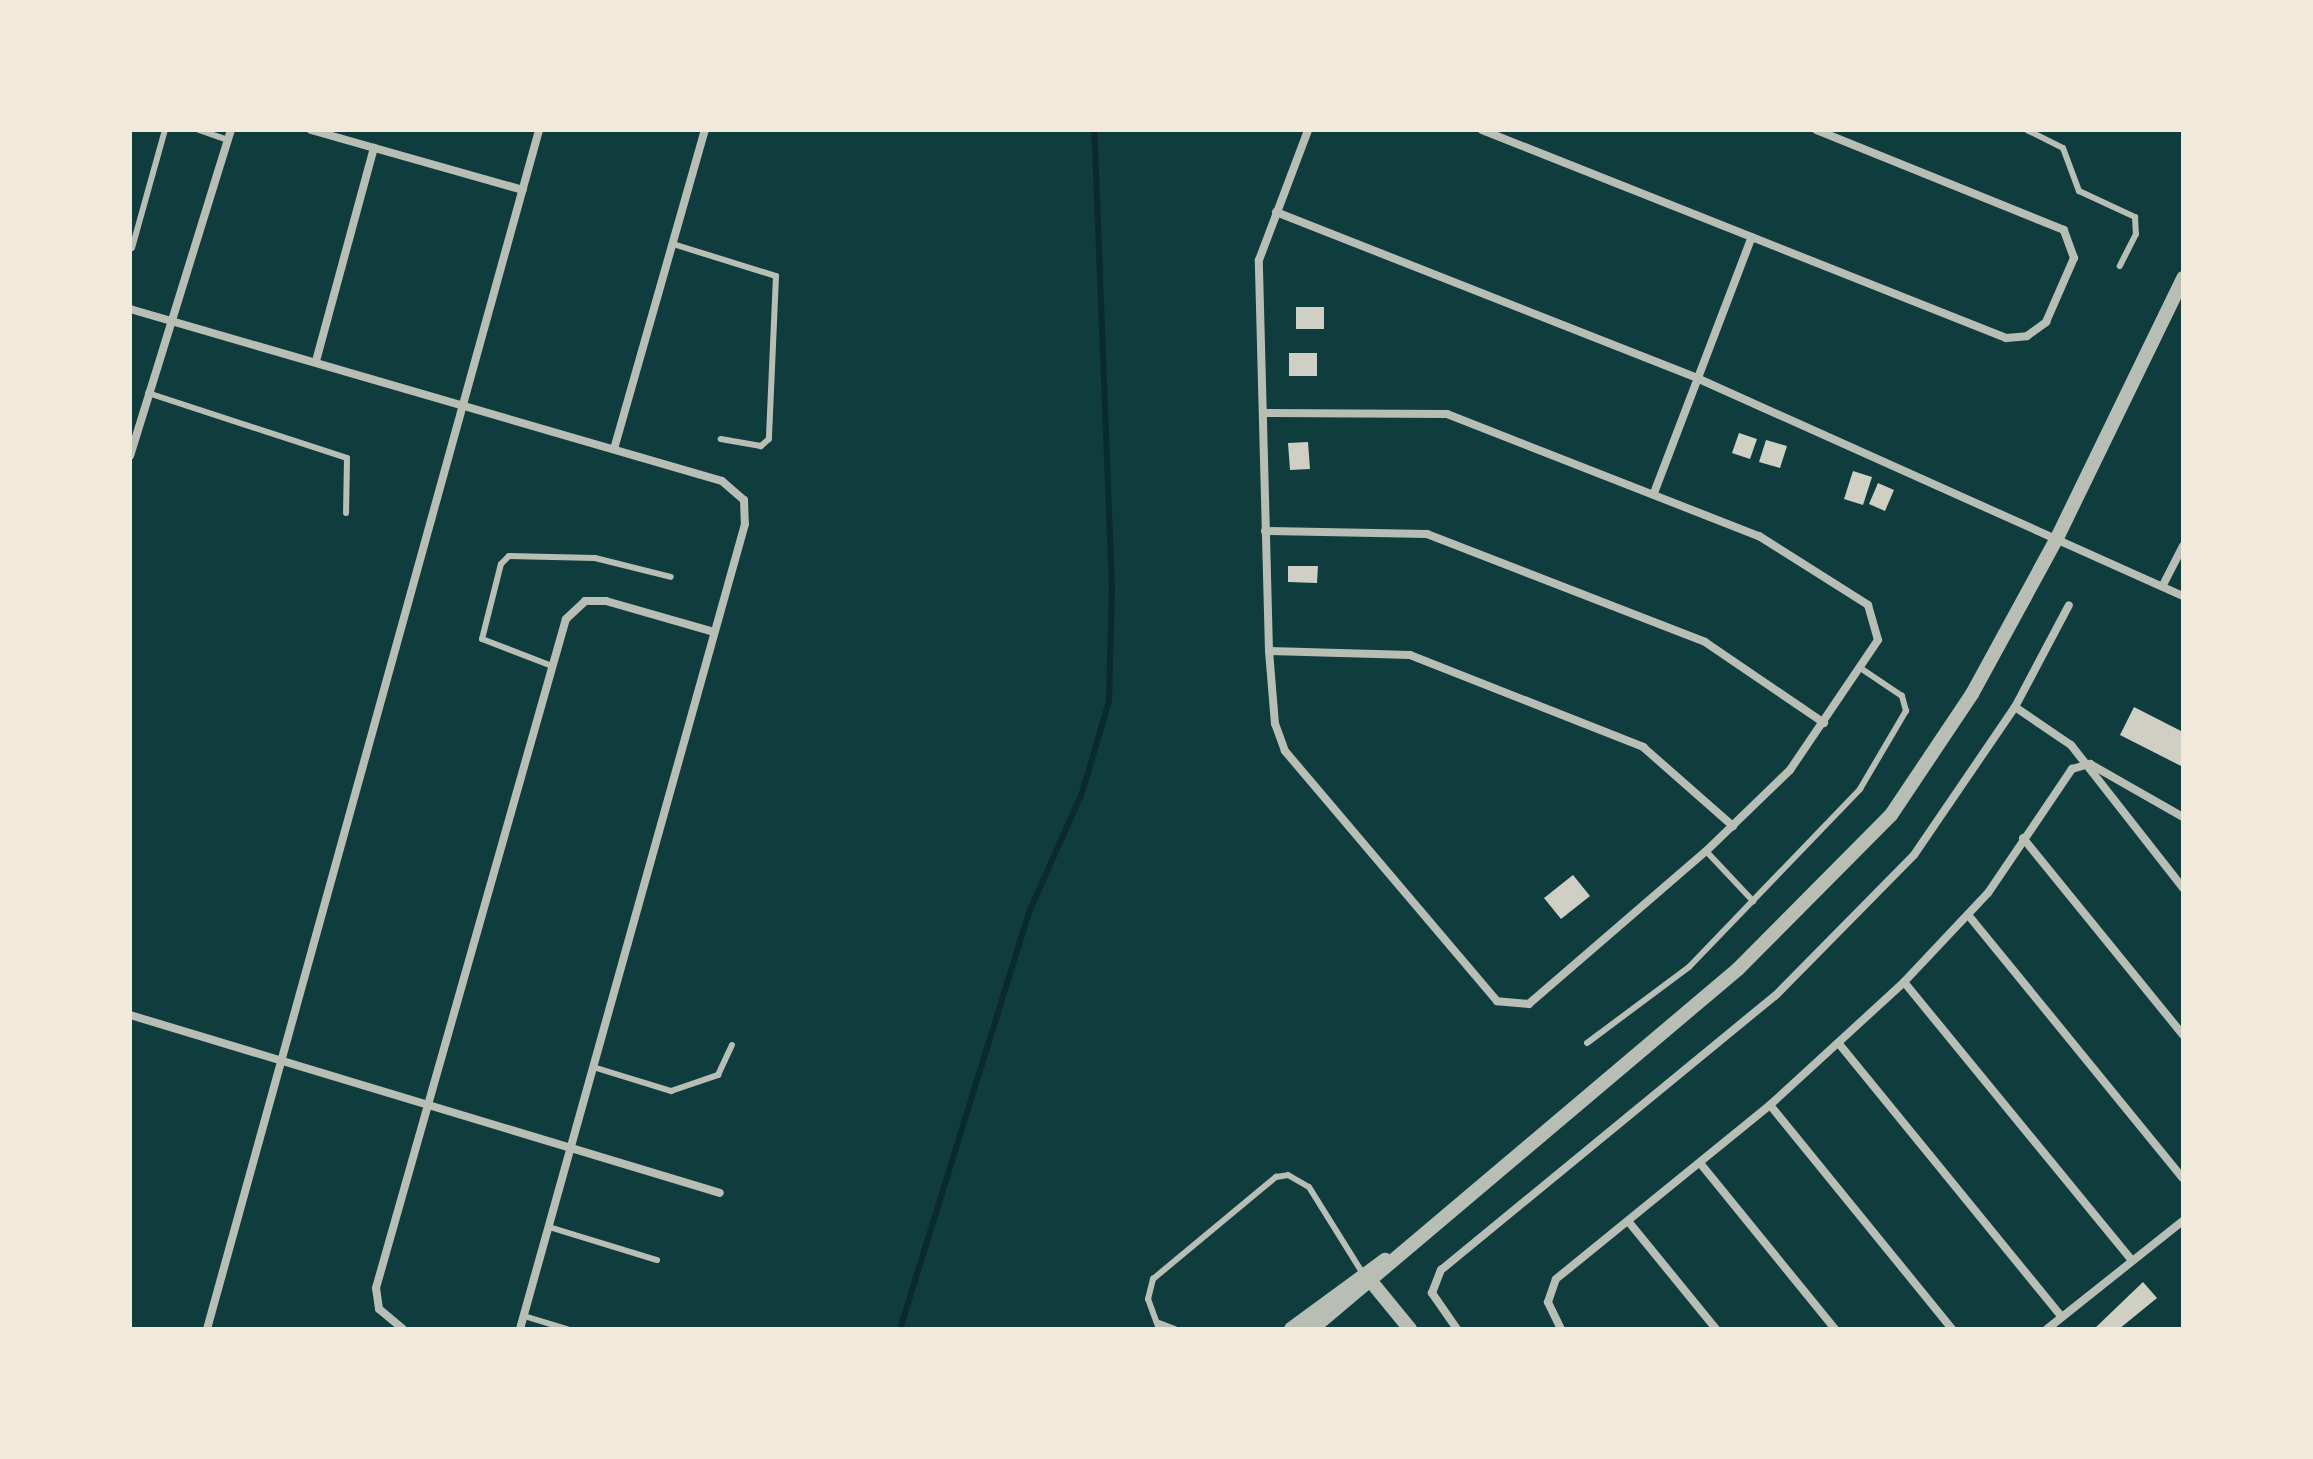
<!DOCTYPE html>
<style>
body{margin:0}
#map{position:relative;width:2313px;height:1459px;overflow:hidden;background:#0f3d3e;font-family:Jost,sans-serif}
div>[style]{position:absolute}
.stream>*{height:6px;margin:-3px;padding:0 3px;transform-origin:3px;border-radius:3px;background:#0a2a2b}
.building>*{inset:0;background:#cfcfc3}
.service>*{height:6px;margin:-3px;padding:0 3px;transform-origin:3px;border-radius:3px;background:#b8beb3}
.minor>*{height:8px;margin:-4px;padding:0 4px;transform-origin:4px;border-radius:4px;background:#b8beb3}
.tertiary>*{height:14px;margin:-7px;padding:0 7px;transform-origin:7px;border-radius:7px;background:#b8beb3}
span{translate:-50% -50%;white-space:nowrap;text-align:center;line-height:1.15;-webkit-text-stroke:8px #f1e9da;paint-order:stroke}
.frame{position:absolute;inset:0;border:132px solid #f1e9da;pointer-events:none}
</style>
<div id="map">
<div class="stream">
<div style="left:900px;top:1329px;width:436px;rotate:-72.8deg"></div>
<div style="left:1029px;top:912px;width:130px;rotate:-66deg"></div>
<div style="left:1082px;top:793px;width:96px;rotate:-73.6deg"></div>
<div style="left:1109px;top:701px;width:112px;rotate:-88.5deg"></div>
<div style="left:1112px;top:589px;width:459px;rotate:-92.2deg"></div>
</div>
<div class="building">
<div style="clip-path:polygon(1296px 307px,1324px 307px,1324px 329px,1296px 329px)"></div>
<div style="clip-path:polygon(1289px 353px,1317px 353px,1317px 376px,1289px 376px)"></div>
<div style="clip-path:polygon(1739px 433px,1757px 439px,1750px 459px,1732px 453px)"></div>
<div style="clip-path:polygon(1766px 440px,1787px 446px,1780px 468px,1759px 462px)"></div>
<div style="clip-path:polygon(1308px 442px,1310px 469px,1290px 470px,1288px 443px)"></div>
<div style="clip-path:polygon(1853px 471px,1872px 477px,1863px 505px,1844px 499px)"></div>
<div style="clip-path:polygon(1878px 483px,1894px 490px,1885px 511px,1869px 504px)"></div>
<div style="clip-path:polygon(1288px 566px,1318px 566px,1317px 583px,1288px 582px)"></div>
<div style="clip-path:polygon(2134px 707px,2183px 732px,2183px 767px,2120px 735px)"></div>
<div style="clip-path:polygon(1573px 875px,1590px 896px,1561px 919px,1544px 898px)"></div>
<div style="clip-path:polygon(2143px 1282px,2157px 1298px,2119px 1329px,2094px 1329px)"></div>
</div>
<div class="service">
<div style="left:199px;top:130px;width:28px;rotate:19deg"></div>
<div style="left:2027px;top:130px;width:40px;rotate:26.6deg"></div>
<div style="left:2063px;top:148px;width:46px;rotate:69.6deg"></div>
<div style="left:2079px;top:191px;width:62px;rotate:24.9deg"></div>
<div style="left:2135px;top:217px;width:17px;rotate:87deg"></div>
<div style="left:2136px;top:234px;width:36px;rotate:117deg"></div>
<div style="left:673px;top:244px;width:108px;rotate:17.3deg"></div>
<div style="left:776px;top:276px;width:163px;rotate:92.5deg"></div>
<div style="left:769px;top:439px;width:11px;rotate:139deg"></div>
<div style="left:761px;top:446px;width:41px;rotate:-170.1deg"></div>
<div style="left:132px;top:248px;width:123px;rotate:-74.4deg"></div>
<div style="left:148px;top:393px;width:209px;rotate:18.1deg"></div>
<div style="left:347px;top:458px;width:55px;rotate:91deg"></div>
<div style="left:552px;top:666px;width:75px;rotate:-158.9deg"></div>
<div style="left:482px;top:639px;width:77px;rotate:-75.8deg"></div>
<div style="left:501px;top:564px;width:11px;rotate:-45deg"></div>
<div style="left:509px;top:556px;width:86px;rotate:1.3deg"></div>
<div style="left:595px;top:558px;width:78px;rotate:14deg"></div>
<div style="left:1706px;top:851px;width:69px;rotate:46.8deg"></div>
<div style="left:1587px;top:1043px;width:127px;rotate:-36.7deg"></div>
<div style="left:1689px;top:967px;width:247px;rotate:-46.1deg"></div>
<div style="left:1860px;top:789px;width:91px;rotate:-59.5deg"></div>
<div style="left:1906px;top:711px;width:16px;rotate:-105deg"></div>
<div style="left:1902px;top:696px;width:48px;rotate:-146deg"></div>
<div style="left:593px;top:1067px;width:82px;rotate:17.1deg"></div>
<div style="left:671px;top:1091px;width:50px;rotate:-18.8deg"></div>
<div style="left:718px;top:1075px;width:33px;rotate:-65deg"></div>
<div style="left:549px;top:1227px;width:113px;rotate:17deg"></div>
<div style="left:524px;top:1316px;width:45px;rotate:16.8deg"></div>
<div style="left:1159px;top:1323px;width:17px;rotate:21deg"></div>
<div style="left:1159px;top:1329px;width:32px;rotate:-110deg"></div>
<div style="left:1148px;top:1299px;width:21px;rotate:-76deg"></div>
<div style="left:1153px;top:1279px;width:160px;rotate:-39.7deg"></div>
<div style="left:1276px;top:1177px;width:12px;rotate:-9deg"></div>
<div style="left:1288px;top:1175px;width:24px;rotate:30deg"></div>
<div style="left:1309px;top:1187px;width:100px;rotate:58.1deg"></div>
</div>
<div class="minor">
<div style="left:311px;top:130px;width:220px;rotate:15.8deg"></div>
<div style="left:1482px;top:130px;width:564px;rotate:21.65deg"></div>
<div style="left:2006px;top:338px;width:21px;rotate:-5deg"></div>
<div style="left:2027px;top:336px;width:24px;rotate:-36deg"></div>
<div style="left:2046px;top:322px;width:70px;rotate:-66.4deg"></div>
<div style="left:2074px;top:258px;width:30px;rotate:-110deg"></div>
<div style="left:2064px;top:230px;width:267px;rotate:-158deg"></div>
<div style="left:1276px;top:212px;width:455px;rotate:21.5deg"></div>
<div style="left:1699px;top:379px;width:530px;rotate:24.15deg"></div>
<div style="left:130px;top:309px;width:616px;rotate:16.2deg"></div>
<div style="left:722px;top:481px;width:29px;rotate:41deg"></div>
<div style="left:744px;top:500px;width:24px;rotate:88deg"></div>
<div style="left:745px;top:524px;width:836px;rotate:105.62deg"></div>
<div style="left:316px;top:361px;width:221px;rotate:-74.8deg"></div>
<div style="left:1263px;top:413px;width:184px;rotate:0.3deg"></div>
<div style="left:1447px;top:414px;width:335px;rotate:21.4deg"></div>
<div style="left:1759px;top:536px;width:129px;rotate:32.3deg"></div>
<div style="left:1868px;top:605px;width:36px;rotate:74deg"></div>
<div style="left:1878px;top:640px;width:157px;rotate:124.1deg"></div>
<div style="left:1790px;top:770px;width:117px;rotate:136deg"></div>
<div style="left:1706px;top:851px;width:234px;rotate:139.2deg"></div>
<div style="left:1529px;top:1004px;width:32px;rotate:-175deg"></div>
<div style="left:1497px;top:1001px;width:328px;rotate:-130.3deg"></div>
<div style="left:1285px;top:751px;width:29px;rotate:-110deg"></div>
<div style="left:1275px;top:724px;width:73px;rotate:-94.7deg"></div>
<div style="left:1269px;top:651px;width:391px;rotate:-91.5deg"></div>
<div style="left:1259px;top:260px;width:139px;rotate:-69.3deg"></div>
<div style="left:614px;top:449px;width:332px;rotate:-74.1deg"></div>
<div style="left:130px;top:456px;width:341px;rotate:-72.8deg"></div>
<div style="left:1654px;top:493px;width:274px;rotate:-69.1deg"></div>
<div style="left:1265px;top:531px;width:162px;rotate:1.1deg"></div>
<div style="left:1427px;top:534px;width:298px;rotate:21.2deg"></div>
<div style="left:1705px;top:642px;width:144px;rotate:34.2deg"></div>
<div style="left:2163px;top:585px;width:44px;rotate:-62.9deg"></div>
<div style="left:1269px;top:651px;width:141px;rotate:1.6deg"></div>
<div style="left:1410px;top:655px;width:251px;rotate:21.5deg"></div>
<div style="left:1643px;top:747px;width:120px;rotate:41.3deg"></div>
<div style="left:2015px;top:707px;width:68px;rotate:34.2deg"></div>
<div style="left:2071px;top:745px;width:182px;rotate:51.9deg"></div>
<div style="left:2023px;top:838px;width:254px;rotate:50.9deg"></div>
<div style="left:1969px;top:916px;width:338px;rotate:50.8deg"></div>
<div style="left:1904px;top:982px;width:360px;rotate:50.7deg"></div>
<div style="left:130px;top:1015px;width:616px;rotate:16.79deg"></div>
<div style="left:1840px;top:1045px;width:351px;rotate:50.8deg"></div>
<div style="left:1770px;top:1105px;width:289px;rotate:50.9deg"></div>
<div style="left:1700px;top:1163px;width:214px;rotate:50.9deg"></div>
<div style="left:1628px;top:1221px;width:139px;rotate:50.8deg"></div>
<div style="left:207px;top:1329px;width:1244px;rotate:-74.52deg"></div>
<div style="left:403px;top:1329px;width:31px;rotate:-140deg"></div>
<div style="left:379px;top:1309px;width:21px;rotate:-98deg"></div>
<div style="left:376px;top:1288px;width:695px;rotate:-74.15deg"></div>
<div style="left:566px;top:619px;width:26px;rotate:-43deg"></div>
<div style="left:585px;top:601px;width:21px"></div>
<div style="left:606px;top:601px;width:112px;rotate:16deg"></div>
<div style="left:1457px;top:1329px;width:44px;rotate:-124.8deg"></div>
<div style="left:1432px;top:1293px;width:25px;rotate:-69deg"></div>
<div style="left:1441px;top:1270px;width:432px;rotate:-39.4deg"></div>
<div style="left:1775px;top:996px;width:198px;rotate:-45.4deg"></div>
<div style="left:1914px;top:855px;width:179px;rotate:-55.7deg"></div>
<div style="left:2015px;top:707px;width:115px;rotate:-62.1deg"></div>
<div style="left:1561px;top:1329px;width:30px;rotate:-116deg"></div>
<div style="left:1548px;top:1302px;width:24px;rotate:-71deg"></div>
<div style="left:1556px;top:1279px;width:276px;rotate:-39.1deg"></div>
<div style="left:1770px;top:1105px;width:182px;rotate:-42.5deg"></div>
<div style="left:1904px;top:982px;width:122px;rotate:-46.7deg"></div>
<div style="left:1988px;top:893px;width:150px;rotate:-55.9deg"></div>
<div style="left:2072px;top:769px;width:19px;rotate:-16deg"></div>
<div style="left:2090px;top:764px;width:107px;rotate:29.7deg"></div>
<div style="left:2047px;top:1329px;width:174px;rotate:-38.5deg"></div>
</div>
<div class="tertiary">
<div style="left:1365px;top:1274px;width:71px;rotate:50.7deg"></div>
<div style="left:1291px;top:1329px;width:117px;rotate:-36.3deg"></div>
<div style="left:1312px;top:1329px;width:558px;rotate:-40.2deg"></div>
<div style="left:1738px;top:969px;width:217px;rotate:-45.2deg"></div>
<div style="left:1891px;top:815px;width:146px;rotate:-56.2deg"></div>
<div style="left:1972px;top:694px;width:180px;rotate:-61.4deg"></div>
<div style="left:2058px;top:536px;width:287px;rotate:-64.1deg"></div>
</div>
<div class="frame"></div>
</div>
